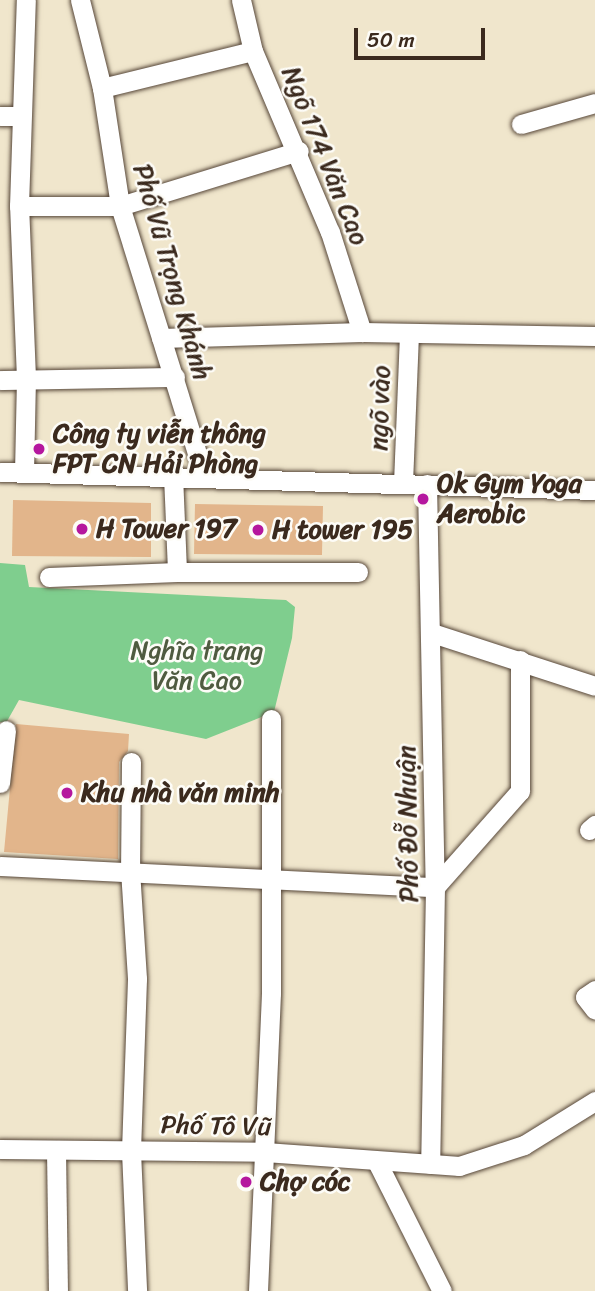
<!DOCTYPE html>
<meta charset="utf-8">
<style>
body{margin:0}
#map{position:relative;width:595px;height:1291px;overflow:hidden;background:#f0e6cc;font-family:Sriracha,sans-serif}
div>[style]{position:absolute}
.green>*{inset:0;background:#7fce8e}
.building>*{inset:0;background:#e2b58b}
.roads{filter:drop-shadow(0 0 2px #564638) drop-shadow(0 0 2px #564638)}
.minor>*{height:19px;margin:-9.5px;padding:0 9.5px;transform-origin:9.5px;border-radius:9.5px;background:#fff}
.dots>*{width:19px;height:19px;translate:-50% -50%;box-sizing:border-box;border:4px solid #fdfcf7;border-radius:50%}
span{translate:-50% -50%;white-space:nowrap;text-align:center;line-height:1.15;-webkit-text-stroke:5px #fdfcf7;paint-order:stroke}
.street-label{font-size:26px;color:#3b2a1e}
.poi-label{font-size:26px;color:#3b2a1e;font-weight:700}
.left{translate:0 -50%;text-align:left}
.park-label{font-size:26px;color:#4f5b40}
.scale{position:absolute;left:354px;top:28px;width:131px;height:32px;box-sizing:border-box;border:4px solid #3b2a1e;border-top:0;padding-left:9px;font-size:21px;line-height:24px;white-space:nowrap;color:#3b2a1e;-webkit-text-stroke:5px #fdfcf7;paint-order:stroke}
</style>
<div id="map">
<div class="green">
<div style="clip-path:polygon(0 563px,25px 565px,29px 587px,286px 600px,295px 607px,292px 638px,274px 712px,206px 739px,19px 700px,6px 723px,0 722px)"></div>
</div>
<div class="building">
<div style="clip-path:polygon(13px 500px,151px 503px,151px 557px,12px 556px)"></div>
<div style="clip-path:polygon(195px 504px,323px 506px,322px 555px,194px 554px)"></div>
<div style="clip-path:polygon(16px 724px,129px 734px,128px 751px,119px 762px,118px 859px,4px 852px)"></div>
</div>
<div class="roads">
<div class="minor">
<div style="left:80px;top:0;width:91px;rotate:76deg"></div>
<div style="left:102px;top:88px;width:119px;rotate:81.3deg"></div>
<div style="left:120px;top:206px;width:282px;rotate:72.7deg"></div>
<div style="left:241px;top:0;width:52px;rotate:76.8deg"></div>
<div style="left:253px;top:51px;width:197px;rotate:67deg"></div>
<div style="left:330px;top:232px;width:105px;rotate:72.3deg"></div>
<div style="left:102px;top:88px;width:155px;rotate:-13.8deg"></div>
<div style="left:0;top:116px;width:21px"></div>
<div style="left:521px;top:124px;width:77px;rotate:-15.8deg"></div>
<div style="left:19px;top:206px;width:101px"></div>
<div style="left:120px;top:206px;width:187px;rotate:-17.1deg"></div>
<div style="left:161px;top:338px;width:201px;rotate:-1.7deg"></div>
<div style="left:362px;top:332px;width:233px;rotate:1deg"></div>
<div style="left:0;top:380px;width:175px;rotate:-1deg"></div>
<div style="left:0;top:472px;width:595px;rotate:1.73deg"></div>
<div style="left:24px;top:473px;width:95px;rotate:-88.8deg"></div>
<div style="left:26px;top:378px;width:172px;rotate:-92.3deg"></div>
<div style="left:19px;top:206px;width:206px;rotate:-88.1deg"></div>
<div style="left:173px;top:475px;width:97px;rotate:87.6deg"></div>
<div style="left:177px;top:572px;width:181px"></div>
<div style="left:403px;top:483px;width:148px;rotate:-87.7deg"></div>
<div style="left:427px;top:484px;width:403px;rotate:88.9deg"></div>
<div style="left:435px;top:887px;width:277px;rotate:91deg"></div>
<div style="left:49px;top:577px;width:128px;rotate:-2.2deg"></div>
<div style="left:432px;top:633px;width:171px;rotate:18deg"></div>
<div style="left:131px;top:762px;width:108px;rotate:90.5deg"></div>
<div style="left:130px;top:870px;width:109px;rotate:86.3deg"></div>
<div style="left:137px;top:979px;width:172px;rotate:92deg"></div>
<div style="left:131px;top:1151px;width:140px;rotate:87.5deg"></div>
<div style="left:0;top:783px;width:53px;rotate:-83.5deg"></div>
<div style="left:589px;top:830px;width:8px;rotate:-40deg"></div>
<div style="left:0;top:866px;width:436px;rotate:2.8deg"></div>
<div style="left:435px;top:887px;width:128px;rotate:-48.5deg"></div>
<div style="left:520px;top:791px;width:131px;rotate:-90deg"></div>
<div style="left:595px;top:990px;width:12px;rotate:145deg"></div>
<div style="left:585px;top:997px;width:16px;rotate:52deg"></div>
<div style="left:0;top:1149px;width:265px;rotate:0.6deg"></div>
<div style="left:265px;top:1152px;width:195px;rotate:4.1deg"></div>
<div style="left:459px;top:1166px;width:68px;rotate:-17.9deg"></div>
<div style="left:524px;top:1145px;width:84px;rotate:-31.8deg"></div>
<div style="left:56px;top:1150px;width:141px;rotate:89.2deg"></div>
<div style="left:378px;top:1164px;width:142px;rotate:63.3deg"></div>
<div style="left:258px;top:1291px;width:298px;rotate:-87.5deg"></div>
<div style="left:271px;top:993px;width:274px;rotate:-90deg"></div>
</div>
</div>
<div class="dots">
<div style="left:39px;top:449px;background:#b5179e"></div>
<div style="left:423px;top:499px;background:#b5179e"></div>
<div style="left:82px;top:529px;background:#b5179e"></div>
<div style="left:258px;top:530px;background:#b5179e"></div>
<div style="left:67px;top:793px;background:#b5179e"></div>
<div style="left:246px;top:1182px;background:#b5179e"></div>
</div>
<div class="street-label">
<span style="left:325px;top:156px;rotate:68deg">Ngõ 174 Văn Cao</span>
<span style="left:172px;top:272px;rotate:74deg">Phố Vũ Trọng Khánh</span>
<span style="left:380px;top:408px;rotate:-88deg">ngõ vào</span>
<span style="left:408px;top:824px;rotate:-91deg">Phố Đỗ Nhuận</span>
<span style="left:216px;top:1126px;rotate:1deg">Phố Tô Vũ</span>
</div>
<div class="poi-label">
<span class="left" style="left:53px;top:449px">Công ty viễn thông<br>FPT CN Hải Phòng</span>
<span class="left" style="left:437px;top:499px">Ok Gym Yoga<br>Aerobic</span>
<span class="left" style="left:96px;top:529px">H Tower 197</span>
<span class="left" style="left:272px;top:530px">H tower 195</span>
<span class="left" style="left:81px;top:793px">Khu nhà văn minh</span>
<span class="left" style="left:260px;top:1182px">Chợ cóc</span>
</div>
<div class="park-label">
<span style="left:197px;top:666px">Nghĩa trang<br>Văn Cao</span>
</div>
<div class="scale">50 m</div>
</div>
